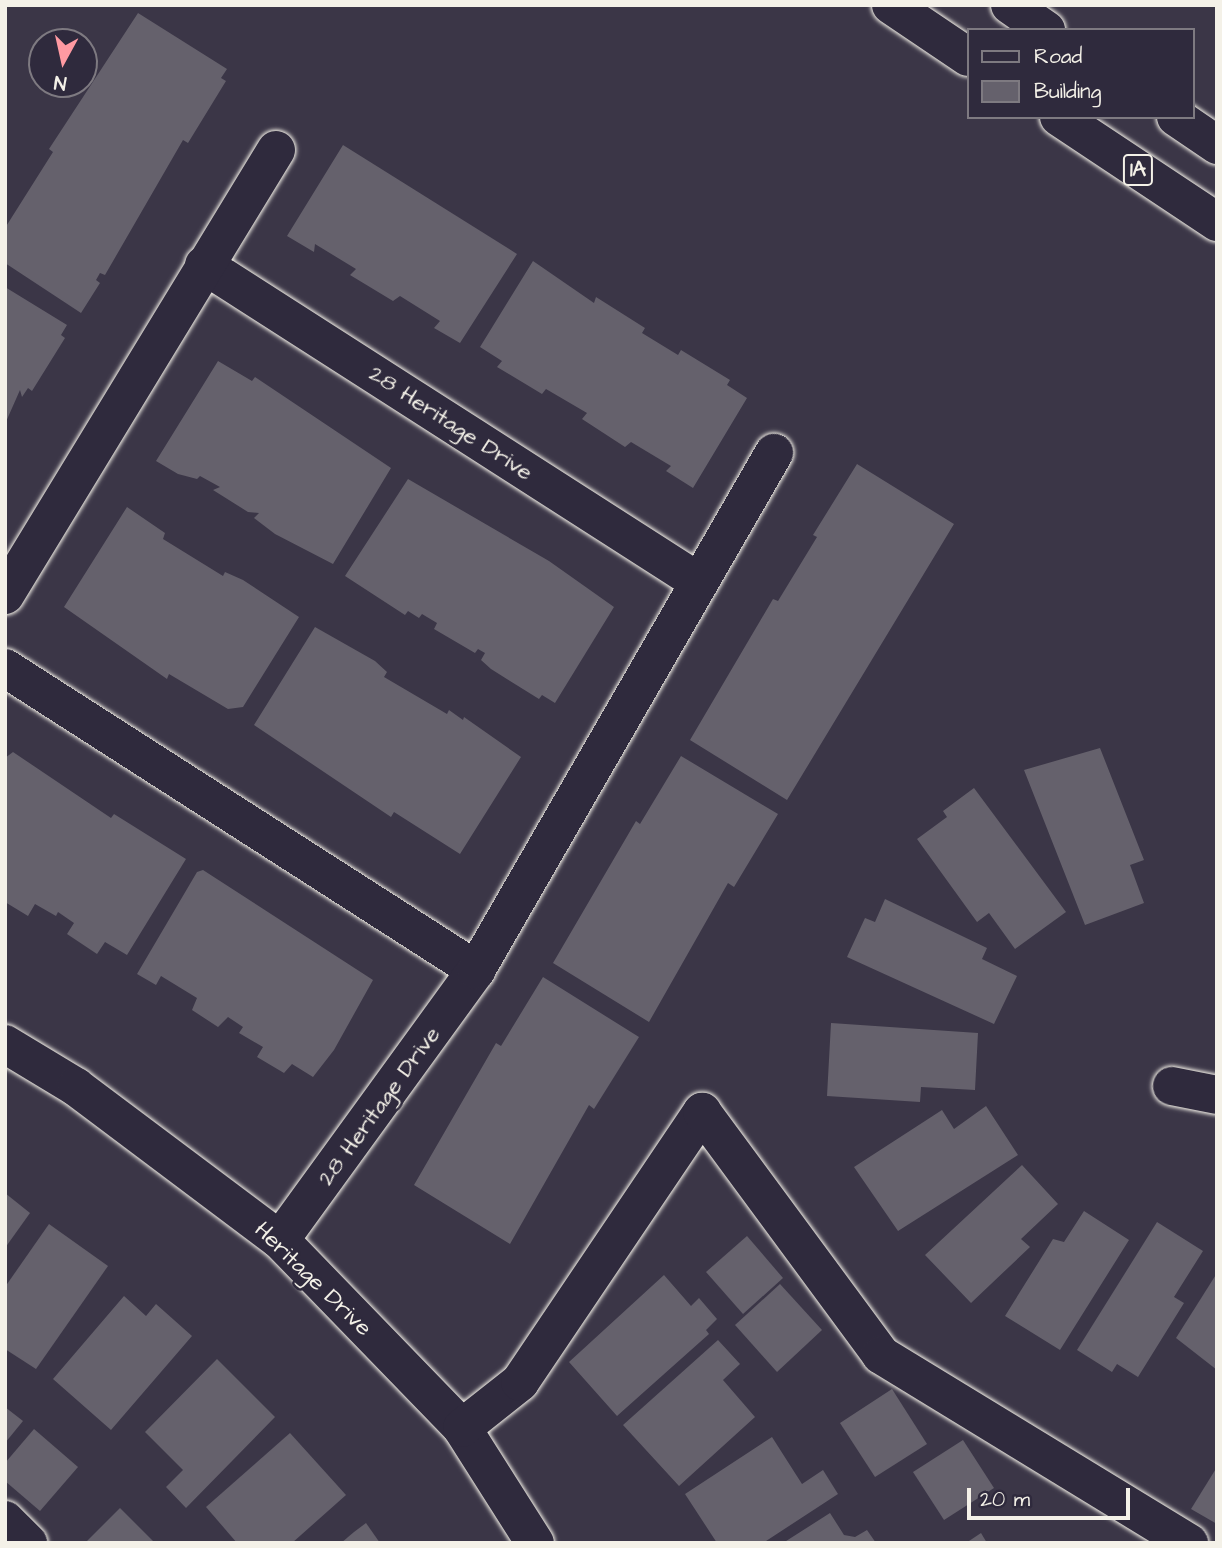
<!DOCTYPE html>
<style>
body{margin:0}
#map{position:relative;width:1222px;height:1548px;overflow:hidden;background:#3b3647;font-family:"Architects Daughter",sans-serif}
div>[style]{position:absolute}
.building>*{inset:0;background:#65616c}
.roads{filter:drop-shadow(0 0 2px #f4f1e8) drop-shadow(0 0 2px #f4f1e8)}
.minor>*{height:38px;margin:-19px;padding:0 19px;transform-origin:19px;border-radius:19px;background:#2f2a3d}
.major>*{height:38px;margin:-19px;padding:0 19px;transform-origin:19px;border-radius:19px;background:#2f2a3d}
span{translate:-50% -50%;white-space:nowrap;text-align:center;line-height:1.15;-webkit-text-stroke:5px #2f2a3d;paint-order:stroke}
.shield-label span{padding:2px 5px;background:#2f2a3d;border:2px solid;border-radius:5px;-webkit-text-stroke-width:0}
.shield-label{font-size:21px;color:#f4f1e8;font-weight:700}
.street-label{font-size:23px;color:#f4f1e8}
.frame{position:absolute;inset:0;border:7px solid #f4f1e8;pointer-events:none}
.legend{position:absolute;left:967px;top:28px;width:228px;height:91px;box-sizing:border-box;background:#2f2a3d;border:2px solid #7e7a81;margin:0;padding:9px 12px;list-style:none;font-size:21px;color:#f4f1e8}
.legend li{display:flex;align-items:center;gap:14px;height:35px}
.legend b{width:35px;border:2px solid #7e7a81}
.north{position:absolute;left:28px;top:28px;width:70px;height:70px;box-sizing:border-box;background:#2f2a3d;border:2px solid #7e7a81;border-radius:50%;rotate:188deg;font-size:19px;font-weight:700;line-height:28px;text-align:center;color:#f4f1e8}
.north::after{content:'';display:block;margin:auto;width:24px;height:32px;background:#ff9aa2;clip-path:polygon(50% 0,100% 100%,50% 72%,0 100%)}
.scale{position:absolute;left:967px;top:1488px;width:163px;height:32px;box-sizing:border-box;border:4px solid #f4f1e8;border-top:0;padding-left:9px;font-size:21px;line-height:24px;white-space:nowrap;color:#f4f1e8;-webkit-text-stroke:5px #2f2a3d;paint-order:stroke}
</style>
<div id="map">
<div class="building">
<div style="clip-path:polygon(138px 13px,227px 69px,221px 78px,226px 81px,188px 143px,183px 140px,105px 275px,100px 273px,96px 280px,100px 283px,81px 313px,5px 263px,5px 228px,53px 152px,49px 149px)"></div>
<div style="clip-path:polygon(343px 145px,517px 254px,460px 343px,434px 328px,440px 321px,400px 296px,393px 301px,350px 275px,356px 269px,315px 244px,314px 252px,287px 236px)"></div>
<div style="clip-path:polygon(533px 261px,594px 303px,596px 297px,645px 328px,642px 333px,678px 355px,681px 350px,730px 380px,727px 385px,747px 398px,693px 488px,666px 471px,671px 466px,631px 442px,625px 447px,582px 419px,587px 413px,546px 389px,542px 394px,497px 367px,502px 361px,480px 347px)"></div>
<div style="clip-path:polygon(5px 287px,67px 325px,61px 335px,65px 338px,32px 391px,28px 388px,22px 397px,20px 390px,5px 424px)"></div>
<div style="clip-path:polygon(218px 361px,252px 381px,255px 377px,391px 468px,333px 564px,275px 534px,254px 518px,259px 513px,248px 512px,213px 490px,220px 487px,200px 476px,197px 479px,178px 474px,156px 461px)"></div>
<div style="clip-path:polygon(857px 464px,954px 524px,787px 800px,690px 740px,773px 599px,778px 601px,817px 537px,813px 535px)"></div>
<div style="clip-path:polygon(408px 479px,549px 561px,614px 607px,555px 703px,542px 695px,539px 699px,491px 669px,481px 660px,485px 653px,478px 649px,475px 653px,434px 629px,437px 623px,422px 614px,419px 618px,408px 611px,405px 615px,345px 576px)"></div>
<div style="clip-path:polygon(127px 507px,165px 533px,163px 539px,223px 576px,225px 572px,243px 580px,299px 617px,243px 707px,228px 709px,169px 674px,167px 679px,64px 607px)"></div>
<div style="clip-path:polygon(315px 627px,375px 661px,387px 672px,384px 677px,447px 714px,449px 710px,463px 720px,464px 717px,521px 757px,460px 854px,394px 812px,391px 817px,254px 725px)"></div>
<div style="clip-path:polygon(1100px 748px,1144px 860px,1130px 865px,1144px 903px,1085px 925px,1024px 770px)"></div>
<div style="clip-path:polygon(13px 752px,111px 818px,114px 814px,186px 859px,127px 955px,105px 942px,97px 954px,67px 934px,74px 923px,58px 912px,56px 916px,35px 904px,28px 916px,5px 902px,5px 758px)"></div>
<div style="clip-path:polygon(681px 756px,778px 814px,734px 887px,728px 883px,649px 1022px,553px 963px,636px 821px,640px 824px)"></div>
<div style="clip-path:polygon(974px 788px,1066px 912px,1015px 949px,989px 913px,977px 922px,917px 839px,947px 817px,943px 811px)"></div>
<div style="clip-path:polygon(203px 870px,373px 980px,334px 1050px,313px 1077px,292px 1064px,284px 1073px,257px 1057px,263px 1047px,239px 1033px,243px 1027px,228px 1017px,218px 1027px,192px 1010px,197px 998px,161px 976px,156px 985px,137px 974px,197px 872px)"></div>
<div style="clip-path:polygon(885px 899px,987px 948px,982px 959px,1017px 976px,994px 1024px,847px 957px,865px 918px,875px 922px)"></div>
<div style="clip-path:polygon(543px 977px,639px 1037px,594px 1109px,589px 1105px,510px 1244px,414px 1185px,496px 1043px,501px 1046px)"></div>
<div style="clip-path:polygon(831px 1023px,978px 1033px,975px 1090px,921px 1087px,920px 1102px,827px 1096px)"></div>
<div style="clip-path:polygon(986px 1106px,1018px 1155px,898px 1231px,854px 1167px,942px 1110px,954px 1129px)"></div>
<div style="clip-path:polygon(1022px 1165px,1058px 1204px,1021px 1239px,1030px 1247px,971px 1303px,925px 1255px)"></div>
<div style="clip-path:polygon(5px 1193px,30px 1213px,5px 1248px)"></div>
<div style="clip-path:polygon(1084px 1211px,1129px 1240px,1060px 1350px,1005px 1316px,1053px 1239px,1064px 1242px)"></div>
<div style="clip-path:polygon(1157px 1222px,1203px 1251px,1174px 1297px,1184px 1303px,1138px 1377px,1117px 1364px,1112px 1372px,1077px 1350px)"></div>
<div style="clip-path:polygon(49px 1224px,108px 1266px,36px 1369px,5px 1349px,5px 1287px)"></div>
<div style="clip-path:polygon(747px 1236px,783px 1278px,743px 1314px,706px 1272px)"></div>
<div style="clip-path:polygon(1217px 1273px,1217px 1370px,1176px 1338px)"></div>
<div style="clip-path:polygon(664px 1275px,691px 1306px,699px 1298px,717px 1319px,706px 1330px,709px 1334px,617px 1416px,569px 1362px)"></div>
<div style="clip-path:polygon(780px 1284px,822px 1330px,777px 1372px,735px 1325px)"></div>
<div style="clip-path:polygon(124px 1296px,146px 1316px,156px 1304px,192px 1336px,111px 1430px,53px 1379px)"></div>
<div style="clip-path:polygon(718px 1340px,740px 1364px,723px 1380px,755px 1417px,679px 1486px,623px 1425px)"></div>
<div style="clip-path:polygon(217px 1359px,275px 1417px,186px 1508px,166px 1487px,183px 1470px,145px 1432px)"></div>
<div style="clip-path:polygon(892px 1389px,927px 1444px,875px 1477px,840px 1423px)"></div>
<div style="clip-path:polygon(5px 1407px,23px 1421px,5px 1443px)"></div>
<div style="clip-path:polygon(34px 1429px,78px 1467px,40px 1511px,5px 1481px,5px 1463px)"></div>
<div style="clip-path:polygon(290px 1433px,346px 1495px,292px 1543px,237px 1543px,206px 1507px)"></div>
<div style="clip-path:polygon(772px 1437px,802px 1484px,823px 1470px,838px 1494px,763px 1543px,717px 1543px,685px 1494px)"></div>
<div style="clip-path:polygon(963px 1440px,994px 1488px,944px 1520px,913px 1472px)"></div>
<div style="clip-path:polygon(1217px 1467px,1217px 1524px,1191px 1509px)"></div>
<div style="clip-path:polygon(120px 1508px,155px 1543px,85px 1543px)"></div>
<div style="clip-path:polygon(830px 1513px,844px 1535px,855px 1537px,867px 1530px,876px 1543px,783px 1543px)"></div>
<div style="clip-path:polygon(366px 1523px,380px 1543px,341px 1543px,354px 1532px)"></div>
<div style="clip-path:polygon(981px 1533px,987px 1543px,966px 1543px)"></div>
</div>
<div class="roads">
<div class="minor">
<div style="left:204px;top:265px;width:588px;rotate:32.64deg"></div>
<div style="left:5px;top:595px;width:521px;rotate:-58.66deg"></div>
<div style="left:5px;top:668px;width:560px;rotate:32.67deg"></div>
<div style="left:5px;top:1044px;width:83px;rotate:31.2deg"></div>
<div style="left:76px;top:1087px;width:255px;rotate:36.9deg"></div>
<div style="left:280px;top:1240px;width:262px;rotate:45.9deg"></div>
<div style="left:462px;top:1428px;width:136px;rotate:57.6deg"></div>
<div style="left:1172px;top:1086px;width:46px;rotate:11.3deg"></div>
<div style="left:280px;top:1240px;width:334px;rotate:-54deg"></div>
<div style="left:476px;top:970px;width:597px;rotate:-60.04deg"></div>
<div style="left:462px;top:1428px;width:74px;rotate:-38.4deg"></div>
<div style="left:520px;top:1382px;width:326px;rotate:-56deg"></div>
<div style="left:702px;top:1112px;width:302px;rotate:53.6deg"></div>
<div style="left:881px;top:1355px;width:361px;rotate:31.4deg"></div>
<div style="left:5px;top:1520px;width:33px;rotate:45deg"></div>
</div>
<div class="major">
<div style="left:891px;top:5px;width:93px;rotate:34deg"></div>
<div style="left:1010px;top:5px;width:44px;rotate:34.8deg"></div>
<div style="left:1059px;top:117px;width:190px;rotate:33.6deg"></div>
<div style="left:1176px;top:117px;width:50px;rotate:34.3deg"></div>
</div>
</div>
<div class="shield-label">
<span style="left:1138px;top:170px">1A</span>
</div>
<div class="street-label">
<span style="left:451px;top:423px;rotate:33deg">28 Heritage Drive</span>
<span style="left:379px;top:1106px;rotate:-54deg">28 Heritage Drive</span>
<span style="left:313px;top:1279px;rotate:44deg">Heritage Drive</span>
</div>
<div class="frame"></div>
<ul class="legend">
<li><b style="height:9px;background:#2f2a3d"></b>Road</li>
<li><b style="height:19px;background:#65616c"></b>Building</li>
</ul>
<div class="north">N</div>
<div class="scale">20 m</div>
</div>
